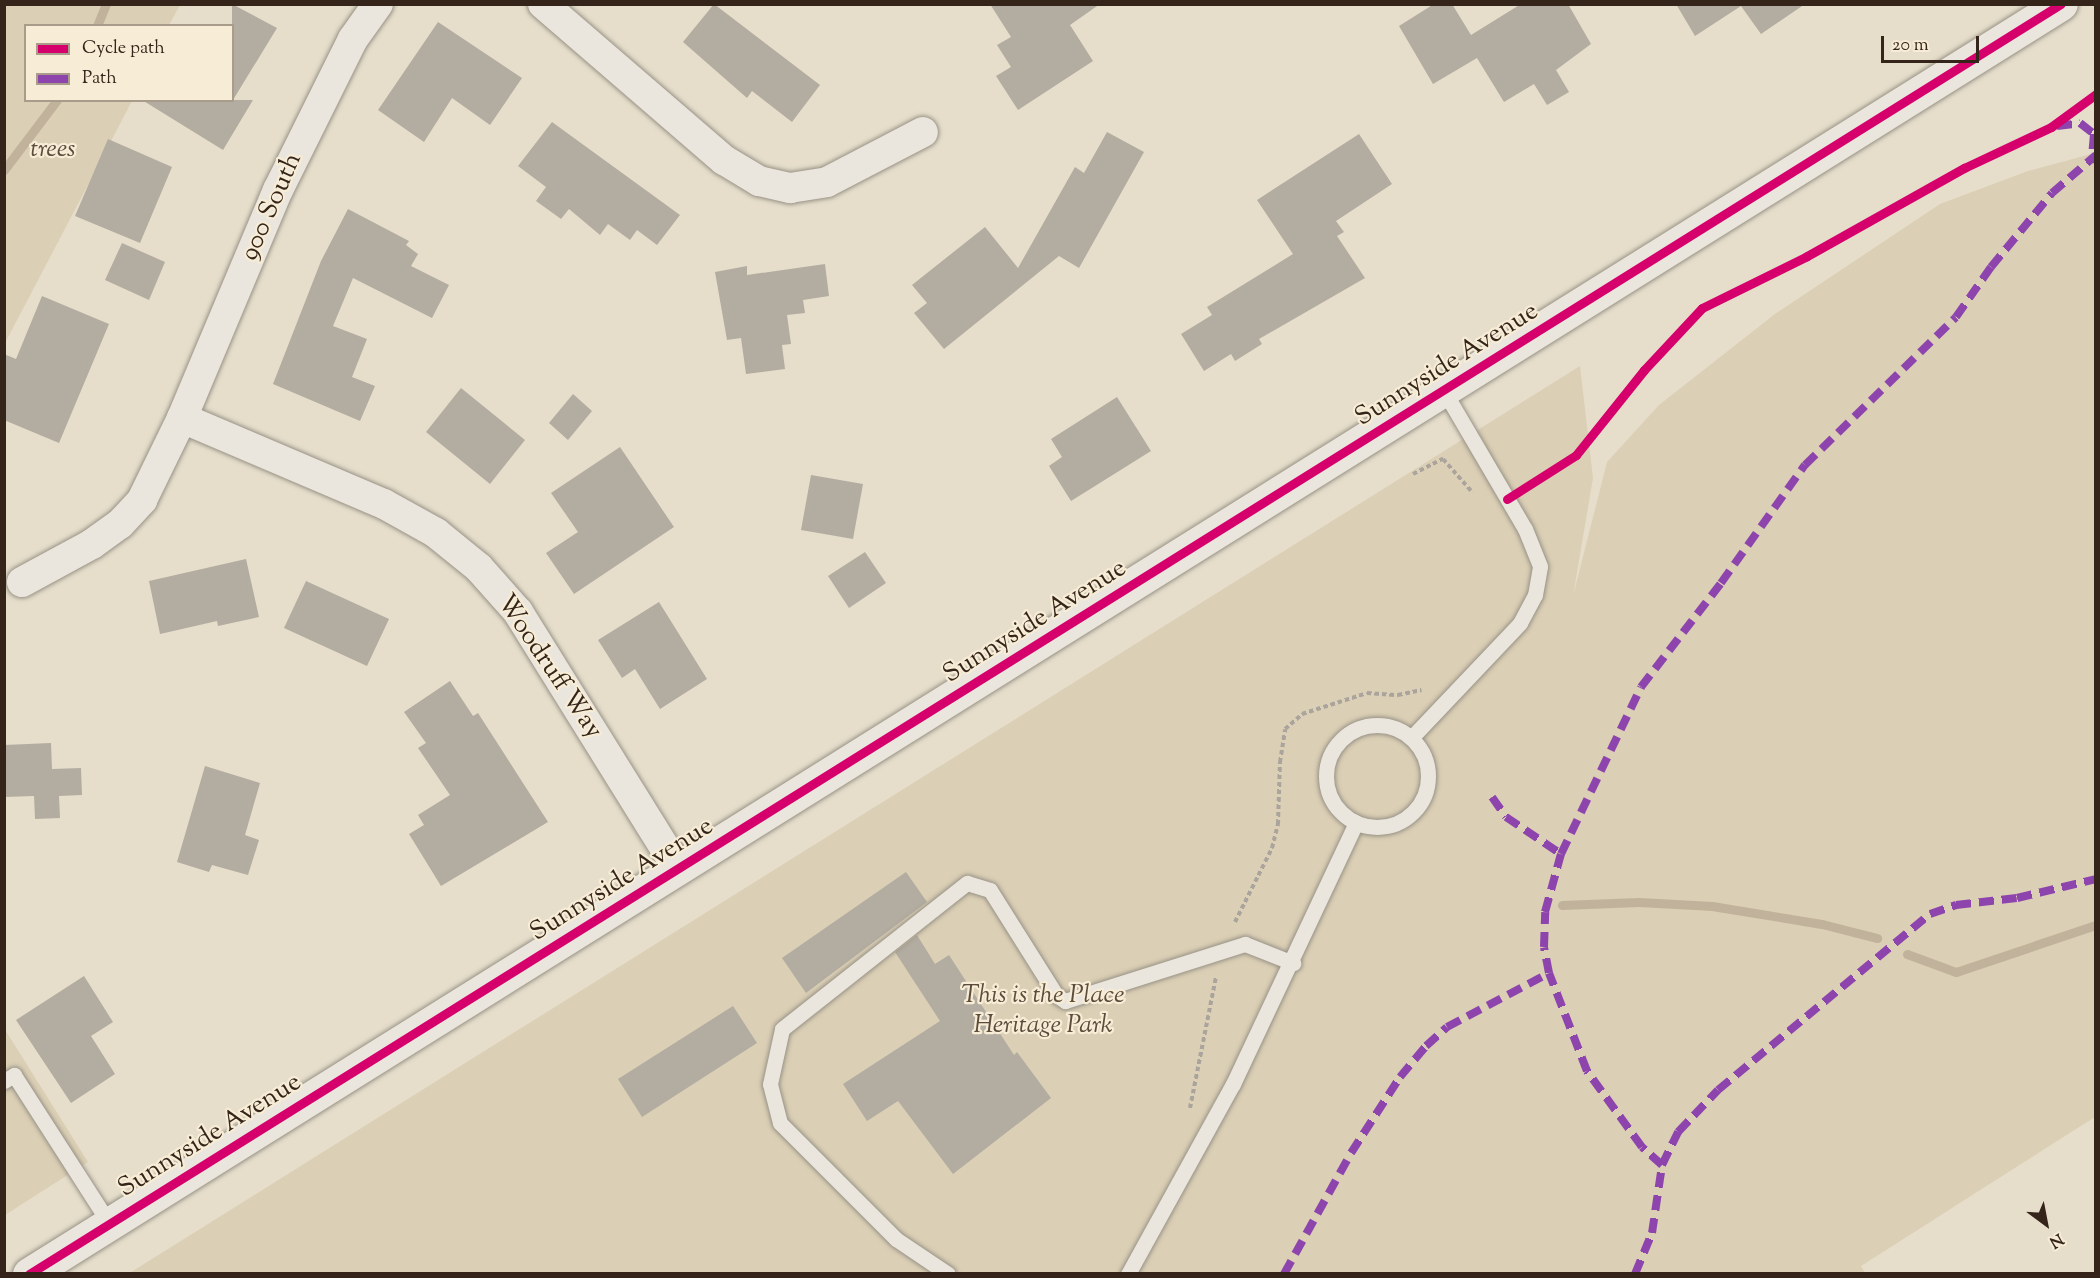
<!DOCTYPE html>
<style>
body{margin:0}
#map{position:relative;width:2100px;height:1278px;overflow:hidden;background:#e6decb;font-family:"Sorts Mill Goudy",serif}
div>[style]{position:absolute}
.green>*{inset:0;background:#dbcfb5}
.stream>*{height:9px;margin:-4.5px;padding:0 4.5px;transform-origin:4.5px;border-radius:4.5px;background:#c1b39b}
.building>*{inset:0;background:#b3aca0}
.path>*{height:4px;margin-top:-2px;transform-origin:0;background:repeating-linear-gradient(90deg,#aaa49c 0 4.5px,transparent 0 7.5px)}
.roads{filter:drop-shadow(0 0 2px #989286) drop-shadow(0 0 2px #989286)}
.service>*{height:15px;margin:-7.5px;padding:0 7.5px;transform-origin:7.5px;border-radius:7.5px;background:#ebe6dd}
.service>.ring{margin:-7.5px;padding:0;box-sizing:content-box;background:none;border:15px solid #ebe6dd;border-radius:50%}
.minor>*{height:30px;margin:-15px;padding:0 15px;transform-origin:15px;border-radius:15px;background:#ebe6dd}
.secondary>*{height:33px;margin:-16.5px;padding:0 16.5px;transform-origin:16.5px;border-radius:16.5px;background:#ebe6dd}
.quiet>*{height:8px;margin-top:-4px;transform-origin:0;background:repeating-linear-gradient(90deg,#8e44ad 0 15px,transparent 0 23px)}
.cycleway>*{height:9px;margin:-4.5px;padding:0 4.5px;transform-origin:4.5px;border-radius:4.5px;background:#d6006c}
span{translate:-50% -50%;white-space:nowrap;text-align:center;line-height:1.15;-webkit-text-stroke:4.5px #f7ecd5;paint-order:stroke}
.park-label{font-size:26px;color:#5c4c3c;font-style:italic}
.street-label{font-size:26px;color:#342419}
.frame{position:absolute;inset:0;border:6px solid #342419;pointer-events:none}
.legend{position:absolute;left:24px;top:24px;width:210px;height:78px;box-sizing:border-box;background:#f7ecd5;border:2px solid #a99c8a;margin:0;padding:8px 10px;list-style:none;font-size:18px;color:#342419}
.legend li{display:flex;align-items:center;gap:12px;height:30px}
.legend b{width:30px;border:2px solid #a99c8a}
.north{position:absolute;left:2016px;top:1194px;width:60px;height:60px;-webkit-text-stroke:4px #f7ecd5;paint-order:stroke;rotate:148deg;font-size:16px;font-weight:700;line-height:24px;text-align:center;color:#342419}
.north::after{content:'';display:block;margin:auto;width:21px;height:27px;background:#342419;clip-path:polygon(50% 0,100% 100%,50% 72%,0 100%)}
.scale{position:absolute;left:1881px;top:36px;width:98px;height:27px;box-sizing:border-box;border:3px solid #342419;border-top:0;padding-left:8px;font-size:18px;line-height:21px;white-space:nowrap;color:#342419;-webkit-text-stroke:4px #f7ecd5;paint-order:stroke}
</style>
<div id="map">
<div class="green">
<div style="clip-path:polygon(5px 5px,180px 5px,169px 25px,26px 26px,26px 100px,132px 101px,5px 343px)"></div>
<div style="clip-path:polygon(2095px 153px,2095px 1117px,1861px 1266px,1865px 1273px,128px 1274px,1580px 366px,1593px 478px,1573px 596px,1607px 462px,1659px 405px,1775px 314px,1940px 204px,2028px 171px)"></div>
<div style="clip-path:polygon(4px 1028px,88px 1162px,5px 1215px,4px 1215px)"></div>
</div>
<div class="stream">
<div style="left:97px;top:26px;width:24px;rotate:-68deg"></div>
<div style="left:4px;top:170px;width:88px;rotate:-52.9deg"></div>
<div style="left:1562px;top:905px;width:77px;rotate:-2.2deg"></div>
<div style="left:1639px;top:902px;width:73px;rotate:3.1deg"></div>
<div style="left:1712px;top:906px;width:111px;rotate:9.3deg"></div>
<div style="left:1822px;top:924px;width:57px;rotate:14.3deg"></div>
<div style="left:1907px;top:954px;width:52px;rotate:20.2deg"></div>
<div style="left:1956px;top:972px;width:148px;rotate:-18.6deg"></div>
</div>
<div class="building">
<div style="clip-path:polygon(232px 4px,277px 28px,233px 100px,253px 100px,223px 150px,142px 100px,232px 100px)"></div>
<div style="clip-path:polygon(714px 4px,820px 85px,792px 122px,752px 91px,747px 98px,683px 42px)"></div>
<div style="clip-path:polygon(990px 4px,1100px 4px,1070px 25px,1093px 61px,1018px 110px,996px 76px,1011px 67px,997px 45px,1011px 37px)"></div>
<div style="clip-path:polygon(1434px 4px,1452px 4px,1471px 35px,1521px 4px,1568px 4px,1591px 44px,1556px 70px,1569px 92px,1547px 105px,1534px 84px,1504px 102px,1477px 58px,1433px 84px,1399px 26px)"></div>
<div style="clip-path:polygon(1676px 4px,1805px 4px,1761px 34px,1741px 6px,1695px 36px)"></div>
<div style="clip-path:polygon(438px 22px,522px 78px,490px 125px,452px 98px,424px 142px,378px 110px)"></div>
<div style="clip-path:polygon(552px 122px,680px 215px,657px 245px,637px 230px,630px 240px,608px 224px,600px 235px,569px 209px,561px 219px,536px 201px,546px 187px,518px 166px)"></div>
<div style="clip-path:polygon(1107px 132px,1144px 152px,1079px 268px,1059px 256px,944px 349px,914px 313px,927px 303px,912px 285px,985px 227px,1018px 268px,1075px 167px,1084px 173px)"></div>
<div style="clip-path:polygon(1359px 134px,1392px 184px,1336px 221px,1344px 232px,1337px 236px,1365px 278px,1259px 339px,1262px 344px,1235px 361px,1231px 354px,1204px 371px,1181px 334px,1212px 315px,1207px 307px,1293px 254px,1257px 200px)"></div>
<div style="clip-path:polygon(108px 139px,172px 167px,140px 243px,75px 216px)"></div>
<div style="clip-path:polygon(348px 209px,409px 241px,406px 245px,418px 254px,411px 266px,449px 285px,432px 318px,353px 278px,333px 326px,367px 339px,352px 377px,375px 386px,360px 421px,273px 384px,321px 261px)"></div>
<div style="clip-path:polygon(122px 243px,165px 262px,149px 300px,105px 280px)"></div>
<div style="clip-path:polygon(825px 264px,829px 296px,803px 300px,805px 313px,787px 315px,791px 344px,782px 345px,785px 369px,746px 374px,741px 338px,727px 340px,715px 272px,747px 266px,747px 275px)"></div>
<div style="clip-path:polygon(42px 296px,109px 324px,59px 443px,4px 420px,4px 354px,16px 359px)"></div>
<div style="clip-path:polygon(461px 388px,525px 440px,490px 484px,426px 432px)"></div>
<div style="clip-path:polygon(573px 394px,592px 411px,568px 440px,549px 423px)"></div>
<div style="clip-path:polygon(1117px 397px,1151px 451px,1071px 501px,1049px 466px,1062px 457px,1051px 439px)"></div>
<div style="clip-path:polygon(620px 447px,674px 527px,574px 594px,546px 553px,578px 532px,551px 493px)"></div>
<div style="clip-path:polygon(811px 475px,863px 484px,853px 539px,801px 530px)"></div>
<div style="clip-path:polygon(865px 552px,886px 583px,849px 608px,828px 576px)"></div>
<div style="clip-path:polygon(246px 559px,259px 617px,218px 626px,217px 621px,160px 634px,149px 581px)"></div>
<div style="clip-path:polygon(306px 581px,389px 619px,367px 666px,284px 628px)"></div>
<div style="clip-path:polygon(659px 602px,707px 679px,660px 709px,635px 669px,622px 678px,598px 640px)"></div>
<div style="clip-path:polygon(450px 681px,473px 716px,478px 713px,548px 822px,441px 886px,409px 834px,424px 825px,418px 815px,450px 795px,418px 748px,426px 743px,404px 712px)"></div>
<div style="clip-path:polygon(51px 743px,52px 769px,81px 768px,82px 795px,59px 796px,60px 818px,35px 819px,34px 796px,4px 797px,4px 745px)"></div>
<div style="clip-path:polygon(205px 766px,260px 783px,245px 835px,259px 840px,248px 875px,212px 865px,209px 872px,177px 862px)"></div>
<div style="clip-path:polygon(906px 872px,927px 902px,806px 993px,782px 958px)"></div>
<div style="clip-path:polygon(917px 935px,935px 964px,949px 955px,1014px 1055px,1017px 1052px,1051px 1098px,953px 1174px,898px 1101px,867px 1121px,843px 1084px,940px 1021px,895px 952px)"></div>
<div style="clip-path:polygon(84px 976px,113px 1022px,91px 1036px,115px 1074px,71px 1103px,16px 1020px)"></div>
<div style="clip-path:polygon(733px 1006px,757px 1043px,642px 1117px,618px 1079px)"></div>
</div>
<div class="path">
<div style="left:1413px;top:474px;width:34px;rotate:-27deg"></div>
<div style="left:1443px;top:459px;width:45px;rotate:48.6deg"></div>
<div style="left:1235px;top:922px;width:83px;rotate:-63.4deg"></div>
<div style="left:1272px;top:848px;width:25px;rotate:-76deg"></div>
<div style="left:1278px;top:824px;width:62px;rotate:-88.2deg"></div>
<div style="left:1280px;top:762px;width:33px;rotate:-81deg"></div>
<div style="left:1285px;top:729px;width:23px;rotate:-41deg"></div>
<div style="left:1302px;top:714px;width:68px;rotate:-17.9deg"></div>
<div style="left:1367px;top:693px;width:31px;rotate:4deg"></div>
<div style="left:1398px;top:695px;width:24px;rotate:-12deg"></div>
<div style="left:1190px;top:1108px;width:134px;rotate:-78.8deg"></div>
</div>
<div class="roads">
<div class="service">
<div class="ring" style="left:1326px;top:725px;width:87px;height:87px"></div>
<div style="left:1412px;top:737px;width:157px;rotate:-46.5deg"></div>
<div style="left:1520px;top:623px;width:32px;rotate:-62deg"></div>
<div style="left:1535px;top:595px;width:29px;rotate:-80deg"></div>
<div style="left:1540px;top:566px;width:40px;rotate:-112deg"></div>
<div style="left:1525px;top:529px;width:160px;rotate:-120.4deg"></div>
<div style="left:4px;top:1081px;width:12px;rotate:-31deg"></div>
<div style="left:14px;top:1075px;width:176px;rotate:57.3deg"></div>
<div style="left:948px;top:1274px;width:63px;rotate:-146.1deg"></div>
<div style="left:896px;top:1239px;width:164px;rotate:-135deg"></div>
<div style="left:780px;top:1123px;width:40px;rotate:-104.4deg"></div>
<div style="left:770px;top:1084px;width:56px;rotate:-77.7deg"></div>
<div style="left:782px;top:1029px;width:236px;rotate:-38.3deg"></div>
<div style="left:967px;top:883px;width:24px;rotate:17deg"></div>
<div style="left:990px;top:890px;width:124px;rotate:57.8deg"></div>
<div style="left:1056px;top:995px;width:11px;rotate:34deg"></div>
<div style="left:1065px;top:1001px;width:189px;rotate:-17.6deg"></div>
<div style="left:1245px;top:944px;width:52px;rotate:21.6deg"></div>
<div style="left:1128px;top:1274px;width:217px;rotate:-61.1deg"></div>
<div style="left:1233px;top:1084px;width:289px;rotate:-64.8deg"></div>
</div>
<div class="minor">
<div style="left:543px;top:4px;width:239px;rotate:40.8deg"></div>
<div style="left:724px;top:160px;width:41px;rotate:31deg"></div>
<div style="left:759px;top:181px;width:32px;rotate:13deg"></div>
<div style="left:790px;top:188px;width:37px;rotate:-9deg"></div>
<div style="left:827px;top:182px;width:108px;rotate:-27.5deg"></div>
<div style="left:182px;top:418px;width:220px;rotate:23.1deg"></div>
<div style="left:384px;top:504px;width:60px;rotate:29.1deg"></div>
<div style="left:436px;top:533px;width:55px;rotate:39.1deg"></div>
<div style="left:479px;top:568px;width:59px;rotate:48.4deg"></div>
<div style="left:518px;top:612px;width:303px;rotate:58.1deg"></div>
<div style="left:22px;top:582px;width:80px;rotate:-28.5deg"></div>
<div style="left:92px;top:544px;width:34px;rotate:-36deg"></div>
<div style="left:120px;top:524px;width:33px;rotate:-47deg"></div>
<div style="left:142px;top:500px;width:91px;rotate:-64deg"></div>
<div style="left:182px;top:418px;width:247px;rotate:-67.2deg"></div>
<div style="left:278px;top:190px;width:169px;rotate:-63.6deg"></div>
<div style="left:353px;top:39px;width:43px;rotate:-54.5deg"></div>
</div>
<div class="secondary">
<div style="left:29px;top:1274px;width:2396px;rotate:-32.01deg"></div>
</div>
</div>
<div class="quiet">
<div style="left:2057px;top:126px;width:23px;rotate:-7deg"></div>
<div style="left:2080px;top:123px;width:18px;rotate:38deg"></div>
<div style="left:2094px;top:134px;width:24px;rotate:95deg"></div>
<div style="left:2092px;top:158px;width:4px;rotate:27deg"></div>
<div style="left:1492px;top:797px;width:24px;rotate:55deg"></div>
<div style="left:1506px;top:817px;width:66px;rotate:33.9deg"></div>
<div style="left:1662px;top:1165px;width:27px;rotate:-138deg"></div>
<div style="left:1642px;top:1147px;width:94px;rotate:-125.9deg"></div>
<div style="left:1587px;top:1071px;width:105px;rotate:-111.2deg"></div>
<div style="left:1549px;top:973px;width:26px;rotate:-101deg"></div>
<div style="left:1544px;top:947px;width:35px;rotate:-88deg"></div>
<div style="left:1545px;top:912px;width:60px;rotate:-74.6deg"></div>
<div style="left:1561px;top:854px;width:185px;rotate:-64.4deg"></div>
<div style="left:1641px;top:687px;width:131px;rotate:-52.4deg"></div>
<div style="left:1721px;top:583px;width:145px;rotate:-54.6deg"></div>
<div style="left:1805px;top:465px;width:211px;rotate:-44.4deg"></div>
<div style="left:1956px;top:317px;width:61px;rotate:-55deg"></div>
<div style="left:1991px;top:267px;width:96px;rotate:-50.5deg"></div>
<div style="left:2052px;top:193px;width:58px;rotate:-40.8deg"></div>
<div style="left:1284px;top:1274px;width:138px;rotate:-61deg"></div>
<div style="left:1351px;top:1153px;width:90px;rotate:-57.2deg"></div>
<div style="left:1400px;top:1077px;width:40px;rotate:-50deg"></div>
<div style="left:1426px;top:1046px;width:28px;rotate:-42deg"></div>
<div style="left:1447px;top:1027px;width:115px;rotate:-27.9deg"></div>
<div style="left:1635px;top:1274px;width:44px;rotate:-67.5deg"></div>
<div style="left:1652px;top:1233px;width:69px;rotate:-81.6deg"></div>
<div style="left:1662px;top:1165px;width:37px;rotate:-64deg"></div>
<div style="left:1678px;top:1132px;width:58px;rotate:-46.4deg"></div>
<div style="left:1718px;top:1090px;width:276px;rotate:-39.7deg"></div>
<div style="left:1930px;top:914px;width:28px;rotate:-19deg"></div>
<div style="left:1956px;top:905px;width:61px;rotate:-6.5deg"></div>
<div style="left:2017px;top:898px;width:81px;rotate:-13.5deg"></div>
</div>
<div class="cycleway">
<div style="left:1507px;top:499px;width:82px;rotate:-32.5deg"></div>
<div style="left:1576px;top:455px;width:109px;rotate:-51.3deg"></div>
<div style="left:1644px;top:370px;width:85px;rotate:-46.9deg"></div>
<div style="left:1702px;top:308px;width:117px;rotate:-26.3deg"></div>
<div style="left:1807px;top:256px;width:180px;rotate:-29.3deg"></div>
<div style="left:1964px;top:168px;width:96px;rotate:-25.2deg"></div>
<div style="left:2051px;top:127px;width:56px;rotate:-36.3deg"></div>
<div style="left:29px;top:1274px;width:2396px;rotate:-32.01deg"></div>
</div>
<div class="park-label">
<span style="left:53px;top:150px">trees</span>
<span style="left:1043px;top:1011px">This is the Place<br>Heritage Park</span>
</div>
<div class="street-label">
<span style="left:272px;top:207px;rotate:-66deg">900 South</span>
<span style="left:1447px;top:365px;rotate:-32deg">Sunnyside Avenue</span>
<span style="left:1035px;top:622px;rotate:-32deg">Sunnyside Avenue</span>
<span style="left:549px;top:667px;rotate:56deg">Woodruff Way</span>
<span style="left:622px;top:880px;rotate:-32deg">Sunnyside Avenue</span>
<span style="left:210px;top:1136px;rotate:-32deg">Sunnyside Avenue</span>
</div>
<div class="frame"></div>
<ul class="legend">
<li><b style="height:8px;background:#d6006c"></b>Cycle path</li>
<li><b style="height:8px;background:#8e44ad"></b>Path</li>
</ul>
<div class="north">N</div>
<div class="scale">20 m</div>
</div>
